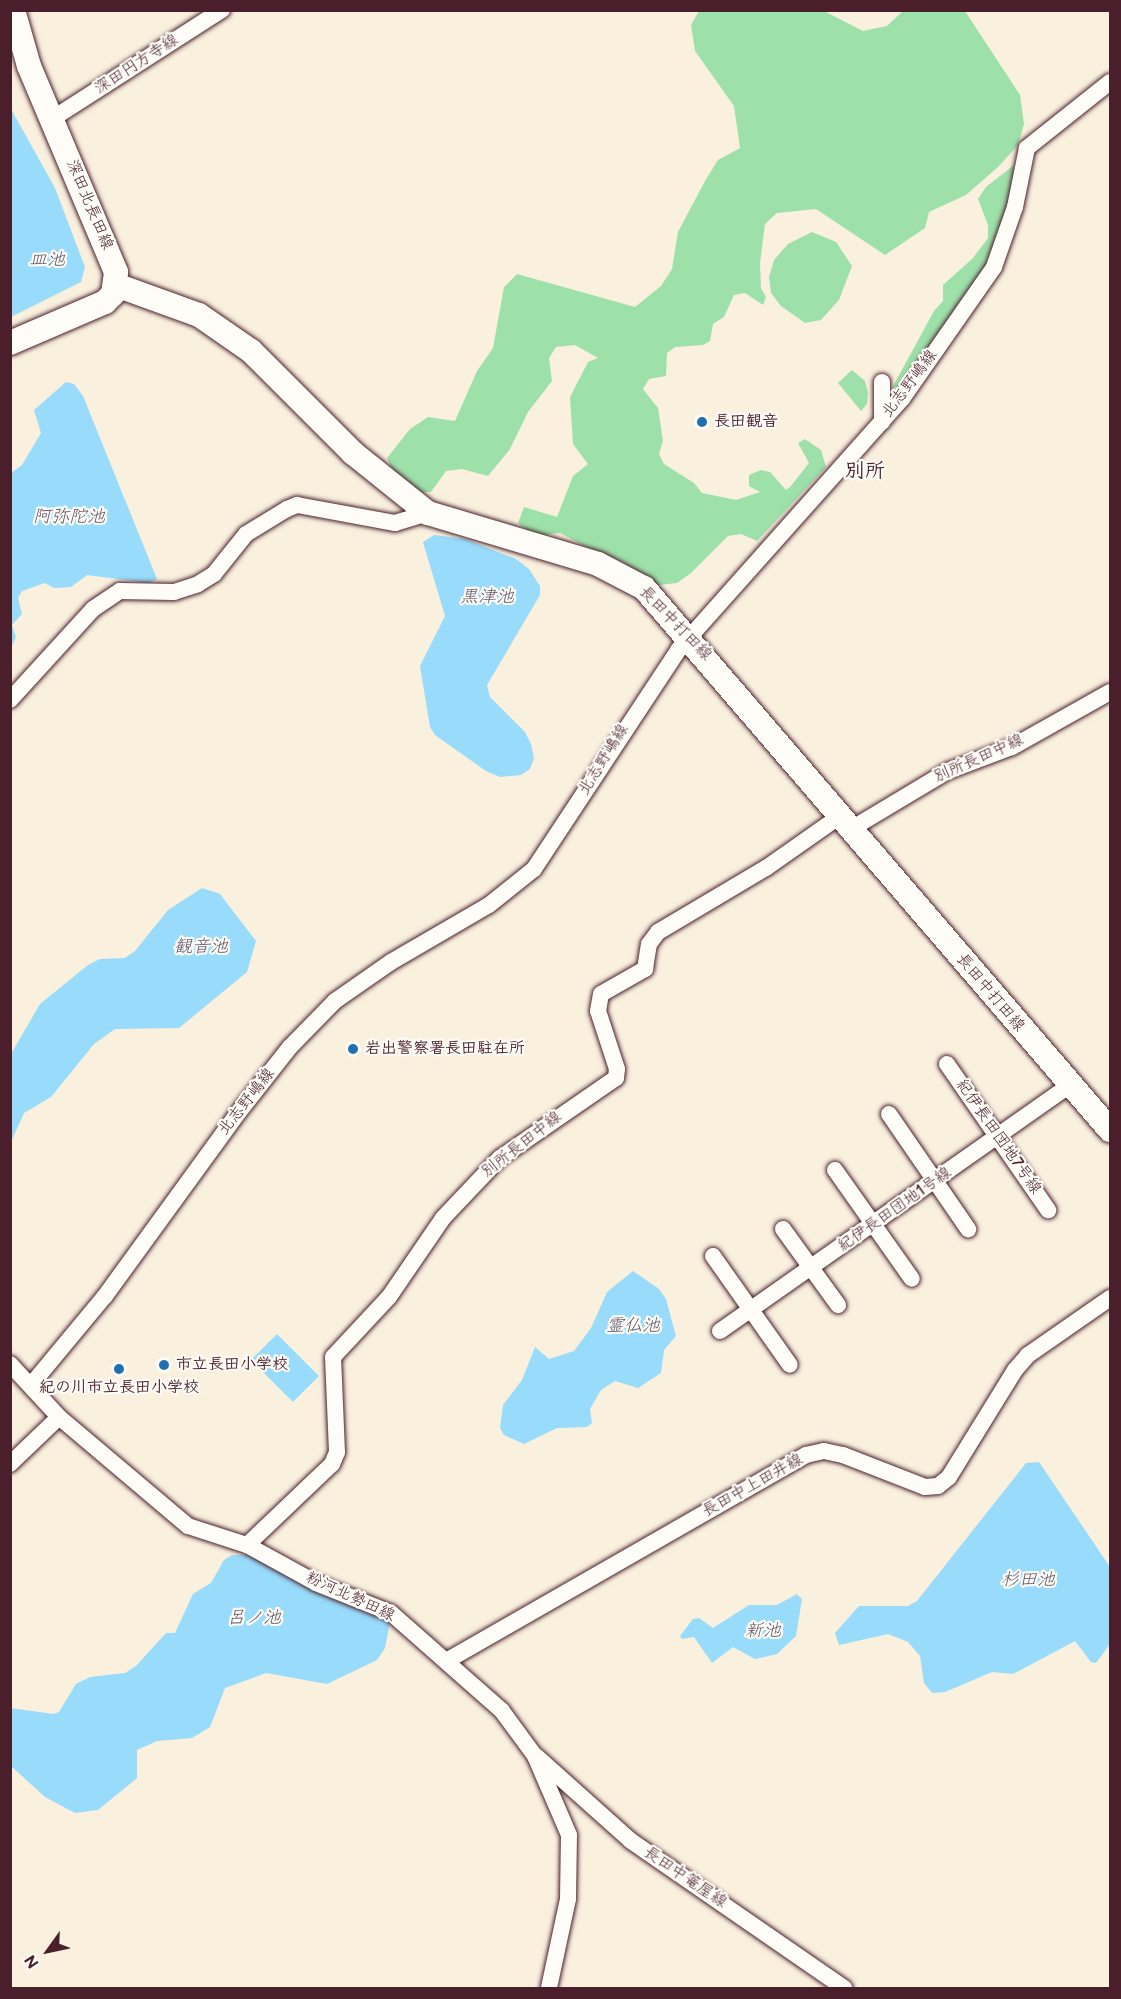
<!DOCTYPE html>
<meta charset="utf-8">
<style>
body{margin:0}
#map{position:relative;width:1121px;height:1999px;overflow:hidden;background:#f9f0de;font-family:"Balsamiq Sans","Klee One",sans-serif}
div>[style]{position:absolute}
.green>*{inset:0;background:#9ee0aa}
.water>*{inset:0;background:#98dbfa}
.roads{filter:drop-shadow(0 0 2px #4a1f2b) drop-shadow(0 0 2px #4a1f2b)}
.street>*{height:16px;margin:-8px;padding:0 8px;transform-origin:8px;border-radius:8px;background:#fdfcf7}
.secondary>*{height:24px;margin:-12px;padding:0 12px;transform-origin:12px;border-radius:12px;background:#fdfcf7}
.dots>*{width:16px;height:16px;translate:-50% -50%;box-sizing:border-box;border:3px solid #fdfcf7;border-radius:50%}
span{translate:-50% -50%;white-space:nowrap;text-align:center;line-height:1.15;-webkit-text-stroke:4.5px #fdfcf7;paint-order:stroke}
.street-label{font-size:16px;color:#4a1f2b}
.poi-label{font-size:16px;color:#4a1f2b;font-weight:700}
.left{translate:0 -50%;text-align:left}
.water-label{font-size:18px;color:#615769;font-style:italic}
.quarter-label{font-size:20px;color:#4a1f2b;font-weight:700}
.frame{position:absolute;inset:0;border:12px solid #4a1f2b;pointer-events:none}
.north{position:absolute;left:18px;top:1921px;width:60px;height:60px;-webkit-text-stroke:4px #fdfcf7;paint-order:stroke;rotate:237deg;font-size:16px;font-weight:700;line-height:24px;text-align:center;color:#4a1f2b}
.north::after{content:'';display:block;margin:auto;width:21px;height:27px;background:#4a1f2b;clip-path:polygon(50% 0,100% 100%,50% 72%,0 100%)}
</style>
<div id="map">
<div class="green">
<div style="clip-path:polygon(699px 11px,824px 11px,863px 31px,887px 26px,903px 11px,965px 11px,1020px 95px,1024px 124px,1018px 145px,998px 167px,966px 195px,929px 212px,925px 228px,885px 255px,816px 209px,777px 213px,765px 224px,760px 263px,761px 288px,766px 297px,763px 305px,745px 293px,734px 295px,724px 317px,713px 324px,710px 341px,703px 345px,675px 347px,667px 353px,666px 376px,649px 379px,643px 389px,658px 408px,663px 441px,659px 454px,664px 464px,694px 483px,702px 493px,736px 500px,760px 492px,749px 486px,749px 475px,761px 470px,770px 472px,786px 490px,790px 487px,809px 463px,798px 443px,805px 439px,821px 450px,826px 467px,757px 541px,741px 534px,728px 536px,691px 573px,677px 583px,658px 585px,560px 533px,534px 536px,518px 523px,524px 507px,557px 517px,573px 476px,588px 464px,573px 444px,570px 397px,588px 362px,598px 358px,575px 345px,556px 347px,549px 358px,552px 381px,528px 412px,510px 449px,488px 476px,462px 469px,446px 471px,431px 492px,414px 493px,397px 480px,387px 458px,410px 429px,428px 417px,455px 421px,477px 371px,493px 348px,504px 287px,517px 274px,635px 307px,661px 286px,672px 269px,678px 232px,705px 181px,718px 160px,740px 148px,734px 106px,695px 51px,691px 25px)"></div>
<div style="clip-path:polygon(1014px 165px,1012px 191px,990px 262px,903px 386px,892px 388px,934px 311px,943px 301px,943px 285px,973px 258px,988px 238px,988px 225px,978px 199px,986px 187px)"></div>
<div style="clip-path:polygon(812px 232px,836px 242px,852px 266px,839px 300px,821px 320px,805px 323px,781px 306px,771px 293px,769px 277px,774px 260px,788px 244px)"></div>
<div style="clip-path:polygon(852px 370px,865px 381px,868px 393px,867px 404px,861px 411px,838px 383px)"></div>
</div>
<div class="water">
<div style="clip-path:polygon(10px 107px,55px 188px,85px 267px,81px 282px,11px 317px)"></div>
<div style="clip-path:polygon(66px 382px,74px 384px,83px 396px,157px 579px,149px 583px,87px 575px,71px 587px,54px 588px,45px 583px,22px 591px,18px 598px,22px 614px,12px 625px,16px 637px,11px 648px,11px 473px,22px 465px,41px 433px,34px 410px)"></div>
<div style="clip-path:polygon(434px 535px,465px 539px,516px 559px,529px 569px,540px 586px,540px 595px,487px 685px,490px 697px,525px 732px,531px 744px,534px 758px,530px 769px,521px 775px,500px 777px,486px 771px,435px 735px,430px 727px,420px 666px,445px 616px,423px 542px)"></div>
<div style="clip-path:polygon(202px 888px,220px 894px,256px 941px,247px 972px,179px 1028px,115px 1029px,94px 1044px,51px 1097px,24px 1113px,11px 1142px,11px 1054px,40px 1004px,88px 965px,100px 959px,125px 958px,135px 951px,168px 910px)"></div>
<div style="clip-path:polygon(633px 1271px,659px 1289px,666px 1299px,676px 1336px,664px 1350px,661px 1373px,638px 1388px,615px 1381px,601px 1390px,590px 1409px,592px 1423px,587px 1427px,557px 1428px,524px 1444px,504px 1435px,500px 1428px,503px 1405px,522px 1380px,535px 1347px,549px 1359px,574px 1351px,591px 1328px,607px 1292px)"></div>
<div style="clip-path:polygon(277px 1334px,319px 1376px,293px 1402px,251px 1360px)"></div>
<div style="clip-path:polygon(1039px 1462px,1110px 1567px,1110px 1644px,1096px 1663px,1091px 1662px,1075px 1641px,1013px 1674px,992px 1672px,945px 1692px,932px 1693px,924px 1683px,920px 1656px,908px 1642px,888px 1634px,839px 1645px,835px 1633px,859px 1606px,908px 1606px,917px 1601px,1026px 1463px)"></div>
<div style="clip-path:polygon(232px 1555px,251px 1555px,305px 1586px,390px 1622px,385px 1648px,377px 1660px,327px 1684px,266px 1673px,225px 1688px,210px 1727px,192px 1738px,157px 1741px,137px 1750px,137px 1778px,98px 1810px,75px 1813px,45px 1797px,11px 1766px,10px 1708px,54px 1714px,59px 1712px,76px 1684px,90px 1677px,125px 1673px,136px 1666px,166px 1633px,175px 1633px,193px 1594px,211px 1583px,224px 1560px)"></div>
<div style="clip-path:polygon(797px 1594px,802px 1599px,796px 1636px,777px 1654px,755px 1659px,733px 1647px,712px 1663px,694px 1637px,682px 1639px,680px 1636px,693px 1619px,699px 1618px,713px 1628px,749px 1605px,777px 1605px)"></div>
</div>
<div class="roads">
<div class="street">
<div style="left:52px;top:119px;width:202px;rotate:-32.7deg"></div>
<div style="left:882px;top:422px;width:40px;rotate:-90deg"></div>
<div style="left:10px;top:700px;width:123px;rotate:-47.6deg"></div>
<div style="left:93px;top:609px;width:32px;rotate:-34deg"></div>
<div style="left:120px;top:591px;width:54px;rotate:1.1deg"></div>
<div style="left:174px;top:592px;width:25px;rotate:-18deg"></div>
<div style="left:198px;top:584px;width:19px;rotate:-32deg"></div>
<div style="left:214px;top:574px;width:51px;rotate:-51.3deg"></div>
<div style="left:246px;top:534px;width:48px;rotate:-31.4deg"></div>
<div style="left:287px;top:509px;width:11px;rotate:-22deg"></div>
<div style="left:297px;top:505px;width:100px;rotate:10.4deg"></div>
<div style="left:395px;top:523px;width:34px;rotate:-17deg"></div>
<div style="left:851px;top:829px;width:113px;rotate:-30.9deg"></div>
<div style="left:948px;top:771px;width:68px;rotate:-20.6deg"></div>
<div style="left:1012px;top:747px;width:112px;rotate:-29.3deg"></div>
<div style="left:947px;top:1064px;width:178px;rotate:55.3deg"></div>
<div style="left:889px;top:1114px;width:140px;rotate:55.5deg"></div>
<div style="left:835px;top:1170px;width:133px;rotate:54.8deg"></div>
<div style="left:783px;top:1229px;width:94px;rotate:54.1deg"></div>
<div style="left:713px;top:1256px;width:133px;rotate:54.8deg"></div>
<div style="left:720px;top:1331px;width:426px;rotate:-35.1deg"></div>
<div style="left:10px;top:1364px;width:72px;rotate:47.2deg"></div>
<div style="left:59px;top:1417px;width:169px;rotate:40.2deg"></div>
<div style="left:188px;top:1526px;width:62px;rotate:17.9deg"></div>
<div style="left:247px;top:1545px;width:79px;rotate:28.8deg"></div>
<div style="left:316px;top:1583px;width:81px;rotate:21.8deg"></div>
<div style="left:391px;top:1613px;width:148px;rotate:41.4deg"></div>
<div style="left:502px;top:1711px;width:56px;rotate:53.7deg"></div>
<div style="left:535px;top:1756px;width:86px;rotate:66.7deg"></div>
<div style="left:569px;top:1835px;width:64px;rotate:90.9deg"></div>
<div style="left:568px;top:1899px;width:91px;rotate:102.1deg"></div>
<div style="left:31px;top:1385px;width:116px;rotate:-50.3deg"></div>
<div style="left:105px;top:1296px;width:226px;rotate:-54deg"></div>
<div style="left:238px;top:1113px;width:84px;rotate:-51.8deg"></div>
<div style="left:290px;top:1047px;width:64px;rotate:-45.6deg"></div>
<div style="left:335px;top:1001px;width:68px;rotate:-34.9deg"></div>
<div style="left:391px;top:962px;width:113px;rotate:-30.2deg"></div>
<div style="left:489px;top:905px;width:58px;rotate:-38.7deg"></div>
<div style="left:534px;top:869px;width:263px;rotate:-56.6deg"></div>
<div style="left:679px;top:649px;width:335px;rotate:-48.3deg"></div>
<div style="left:902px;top:399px;width:161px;rotate:-55.1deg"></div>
<div style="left:994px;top:267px;width:64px;rotate:-70.7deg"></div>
<div style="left:1015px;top:207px;width:60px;rotate:-78.5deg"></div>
<div style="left:1027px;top:148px;width:106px;rotate:-38.5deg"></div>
<div style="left:10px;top:1464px;width:68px;rotate:-43.8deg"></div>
<div style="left:247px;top:1545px;width:117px;rotate:-43.6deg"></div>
<div style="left:332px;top:1464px;width:13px;rotate:-67deg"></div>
<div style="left:337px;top:1452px;width:95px;rotate:-92.4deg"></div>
<div style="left:333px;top:1357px;width:82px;rotate:-47deg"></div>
<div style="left:389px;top:1297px;width:96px;rotate:-55.6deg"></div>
<div style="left:443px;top:1218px;width:83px;rotate:-46.5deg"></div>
<div style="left:500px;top:1158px;width:141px;rotate:-34.6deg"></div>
<div style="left:616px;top:1078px;width:9px;rotate:-84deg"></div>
<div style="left:617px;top:1069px;width:61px;rotate:-108.1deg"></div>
<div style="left:598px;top:1011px;width:17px;rotate:-80deg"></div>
<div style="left:601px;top:994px;width:51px;rotate:-29.6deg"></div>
<div style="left:645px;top:969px;width:25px;rotate:-81deg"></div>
<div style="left:649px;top:944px;width:15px;rotate:-53deg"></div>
<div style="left:658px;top:932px;width:126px;rotate:-30.7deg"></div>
<div style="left:766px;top:868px;width:90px;rotate:-35.1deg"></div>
<div style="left:448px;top:1660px;width:413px;rotate:-29.8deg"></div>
<div style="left:806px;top:1455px;width:18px;rotate:-13deg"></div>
<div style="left:824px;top:1451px;width:19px;rotate:12deg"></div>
<div style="left:843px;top:1455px;width:88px;rotate:21.3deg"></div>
<div style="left:925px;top:1487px;width:13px;rotate:-4deg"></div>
<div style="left:938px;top:1486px;width:14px;rotate:-39deg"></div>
<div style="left:949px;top:1477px;width:126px;rotate:-58.3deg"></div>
<div style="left:1015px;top:1370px;width:20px;rotate:-49deg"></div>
<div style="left:1028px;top:1355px;width:100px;rotate:-34.8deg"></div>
<div style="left:536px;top:1756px;width:127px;rotate:41.8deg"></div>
<div style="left:631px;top:1841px;width:259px;rotate:34.6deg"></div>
</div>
<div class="secondary">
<div style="left:116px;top:285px;width:88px;rotate:19.9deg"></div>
<div style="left:199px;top:315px;width:63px;rotate:34.7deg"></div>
<div style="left:251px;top:351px;width:144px;rotate:45deg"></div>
<div style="left:353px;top:453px;width:96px;rotate:38.7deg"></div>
<div style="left:428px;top:513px;width:177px;rotate:16.7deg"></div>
<div style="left:598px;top:564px;width:52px;rotate:27.6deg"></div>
<div style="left:644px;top:588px;width:715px;rotate:49.31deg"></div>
<div style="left:10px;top:343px;width:103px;rotate:-23.3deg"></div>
<div style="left:105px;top:302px;width:11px;rotate:-45deg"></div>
<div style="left:113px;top:294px;width:22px;rotate:-82deg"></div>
<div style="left:116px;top:272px;width:224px;rotate:-112.9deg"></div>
<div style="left:29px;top:66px;width:58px;rotate:-105.9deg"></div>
</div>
</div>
<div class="dots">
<div style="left:702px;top:422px;background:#1f6fb2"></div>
<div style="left:353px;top:1049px;background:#1f6fb2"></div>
<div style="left:164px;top:1365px;background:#1f6fb2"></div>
<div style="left:119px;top:1369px;background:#1f6fb2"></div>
</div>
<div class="street-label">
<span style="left:137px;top:65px;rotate:-33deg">深田円方寺線</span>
<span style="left:89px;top:205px;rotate:67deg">深田北長田線</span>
<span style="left:910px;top:384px;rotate:-53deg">北志野嶋線</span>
<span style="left:675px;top:624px;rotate:46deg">長田中打田線</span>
<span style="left:979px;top:759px;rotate:-24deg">別所長田中線</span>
<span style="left:604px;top:760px;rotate:-58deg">北志野嶋線</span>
<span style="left:990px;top:993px;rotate:50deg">長田中打田線</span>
<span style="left:247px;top:1102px;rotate:-52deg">北志野嶋線</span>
<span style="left:998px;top:1137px;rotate:55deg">紀伊長田団地7号線</span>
<span style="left:522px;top:1145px;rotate:-38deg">別所長田中線</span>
<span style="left:895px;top:1210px;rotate:-35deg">紀伊長田団地1号線</span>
<span style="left:753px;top:1486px;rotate:-29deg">長田中上田井線</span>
<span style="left:350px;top:1597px;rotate:25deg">粉河北勢田線</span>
<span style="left:685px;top:1878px;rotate:34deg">長田中篭屋線</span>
</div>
<div class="poi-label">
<span class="left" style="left:714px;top:422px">長田観音</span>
<span class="left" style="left:365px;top:1049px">岩出警察署長田駐在所</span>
<span class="left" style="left:176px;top:1365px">市立長田小学校</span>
<span style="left:119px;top:1388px">紀の川市立長田小学校</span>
</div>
<div class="water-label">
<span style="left:47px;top:260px">皿池</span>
<span style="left:69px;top:517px">阿弥陀池</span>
<span style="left:487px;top:597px">黒津池</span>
<span style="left:201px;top:947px">観音池</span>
<span style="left:633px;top:1326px">霊仏池</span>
<span style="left:1028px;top:1580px">杉田池</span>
<span style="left:254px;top:1618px">呂ノ池</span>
<span style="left:763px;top:1631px">新池</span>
</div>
<div class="quarter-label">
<span style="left:865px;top:471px">別所</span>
</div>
<div class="frame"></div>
<div class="north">N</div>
</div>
